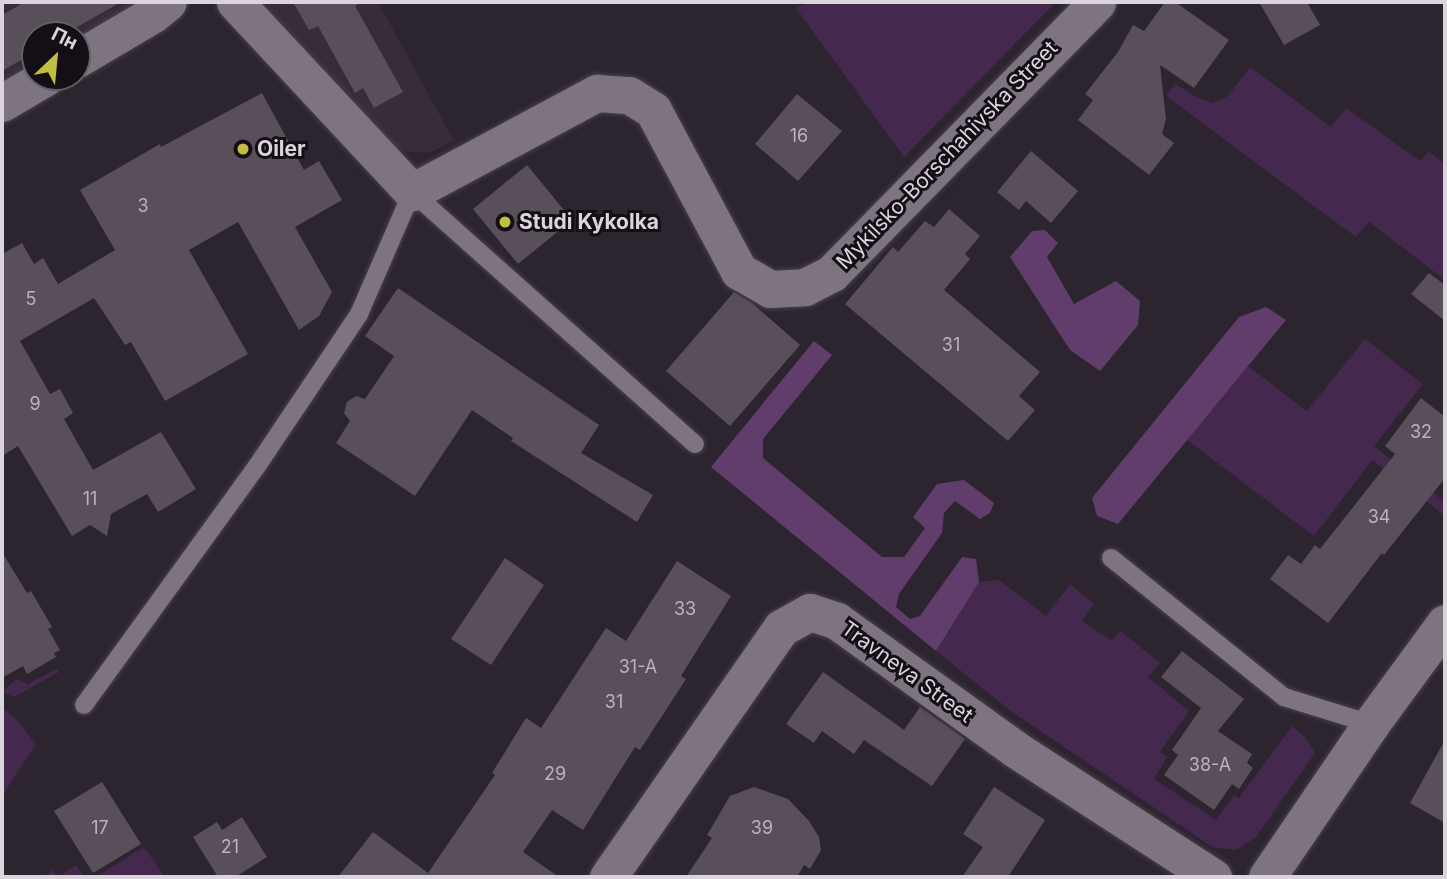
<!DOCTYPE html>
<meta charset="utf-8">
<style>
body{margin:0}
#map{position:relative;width:1447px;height:879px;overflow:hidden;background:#2c242f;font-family:Inter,sans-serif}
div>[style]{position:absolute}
.built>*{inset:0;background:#382c3b}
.green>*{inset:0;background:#45284d}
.forest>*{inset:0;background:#613d6c}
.building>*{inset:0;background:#584f5b}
.roads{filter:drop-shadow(0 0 2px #48414a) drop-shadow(0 0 2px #48414a)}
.service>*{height:18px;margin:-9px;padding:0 9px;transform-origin:9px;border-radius:9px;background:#7e7481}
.minor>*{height:37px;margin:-18.5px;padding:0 18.5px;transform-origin:18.5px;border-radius:18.5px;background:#7e7481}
.dots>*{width:19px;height:19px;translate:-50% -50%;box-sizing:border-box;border:4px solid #130f14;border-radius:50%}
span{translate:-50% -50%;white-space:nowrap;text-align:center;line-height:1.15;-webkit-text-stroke:6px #130f14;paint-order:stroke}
.number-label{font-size:18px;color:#bab3bb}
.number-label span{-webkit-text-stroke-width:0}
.poi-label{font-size:21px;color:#dad4db;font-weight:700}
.left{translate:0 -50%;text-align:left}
.street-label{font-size:21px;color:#dad4db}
.frame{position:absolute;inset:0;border:4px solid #dad4db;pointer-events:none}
.north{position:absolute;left:21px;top:21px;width:70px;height:70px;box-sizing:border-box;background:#130f14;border:2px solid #635e64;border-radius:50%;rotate:26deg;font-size:19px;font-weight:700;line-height:28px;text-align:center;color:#dad4db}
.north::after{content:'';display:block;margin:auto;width:24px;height:32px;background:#c1be40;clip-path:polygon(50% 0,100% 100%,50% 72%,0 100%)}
</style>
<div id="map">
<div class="built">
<div style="clip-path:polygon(2px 2px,134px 2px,130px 9px,77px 45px,77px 35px,35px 35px,35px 69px,2px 89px)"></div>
<div style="clip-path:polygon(250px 2px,378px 2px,454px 141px,431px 152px,408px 152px,374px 135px)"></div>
</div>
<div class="green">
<div style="clip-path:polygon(808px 2px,1056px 2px,904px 157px,796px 8px)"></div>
<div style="clip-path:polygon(1250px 67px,1331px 127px,1346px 108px,1420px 161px,1429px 152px,1445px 164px,1445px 280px,1369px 222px,1356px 237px,1166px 96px,1175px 84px,1198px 98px,1213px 103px,1228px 96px)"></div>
<div style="clip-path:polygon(1365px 339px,1423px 384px,1374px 446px,1445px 502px,1445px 516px,1372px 460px,1314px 536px,1187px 440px,1248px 366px,1307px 411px)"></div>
<div style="clip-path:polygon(999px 580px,1046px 616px,1070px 584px,1094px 604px,1082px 621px,1112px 641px,1120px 631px,1160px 663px,1148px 677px,1189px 711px,1160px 752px,1167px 757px,1154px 779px,1216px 820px,1234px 795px,1239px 798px,1292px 726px,1305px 737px,1315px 753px,1256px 837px,1236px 850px,1212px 847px,1011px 711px,936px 651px,979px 582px)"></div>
<div style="clip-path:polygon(57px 669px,59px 672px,14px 697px,2px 691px,17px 679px,28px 684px)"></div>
<div style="clip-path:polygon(2px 707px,17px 720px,36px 744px,2px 796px)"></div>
<div style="clip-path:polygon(144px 847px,165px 877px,96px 877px)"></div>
<div style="clip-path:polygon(76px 865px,84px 877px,42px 877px,53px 870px,58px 877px)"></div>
</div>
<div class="forest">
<div style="clip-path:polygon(1045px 230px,1058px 243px,1047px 257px,1074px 304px,1116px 281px,1140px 301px,1138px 325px,1100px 371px,1070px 350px,1010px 257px,1032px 231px)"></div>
<div style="clip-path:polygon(1266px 307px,1286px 320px,1118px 524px,1097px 516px,1092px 498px,1239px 317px)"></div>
<div style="clip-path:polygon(814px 341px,832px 355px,763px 439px,763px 458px,882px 557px,904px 557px,925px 528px,913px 517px,937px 484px,964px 480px,994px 503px,990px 513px,980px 519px,955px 501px,944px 513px,942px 533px,899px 594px,896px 607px,910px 619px,920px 616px,962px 557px,976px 559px,979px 582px,936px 651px,711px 467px)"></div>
</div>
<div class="building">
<div style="clip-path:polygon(25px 2px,121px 2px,63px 35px,35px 35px,35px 52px,2px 71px,2px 15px)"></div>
<div style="clip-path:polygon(293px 2px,363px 2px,355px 6px,403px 92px,374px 108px,363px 88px,355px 93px,318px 26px,309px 30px)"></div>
<div style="clip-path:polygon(1165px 2px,1175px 2px,1229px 40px,1194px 88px,1160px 65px,1166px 119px,1162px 134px,1174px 143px,1149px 175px,1078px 120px,1093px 100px,1085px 94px,1118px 52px,1133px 25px,1144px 31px)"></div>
<div style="clip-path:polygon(1259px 2px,1307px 2px,1320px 25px,1284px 45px)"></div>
<div style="clip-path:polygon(262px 93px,304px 170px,319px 161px,342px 200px,295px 227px,332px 292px,319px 316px,299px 330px,238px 222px,189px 250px,248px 354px,165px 401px,131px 342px,125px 345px,94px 298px,20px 341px,50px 394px,60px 389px,73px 413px,64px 419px,93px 470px,161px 432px,196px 489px,158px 512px,147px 494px,111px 514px,107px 536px,90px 525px,72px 536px,18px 446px,2px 456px,2px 254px,22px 243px,34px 264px,43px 258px,58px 284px,115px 250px,80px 190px,160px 144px,161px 147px)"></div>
<div style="clip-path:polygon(797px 94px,842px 131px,798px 181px,755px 144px)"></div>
<div style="clip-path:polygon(1031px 151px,1078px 191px,1051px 223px,1026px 201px,1019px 210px,997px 192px)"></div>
<div style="clip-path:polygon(527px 165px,572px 220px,518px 264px,473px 209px)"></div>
<div style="clip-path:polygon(949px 209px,980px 236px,965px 254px,970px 259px,944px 290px,1040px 372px,1019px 396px,1035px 410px,1008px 441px,845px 304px,893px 247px,898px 252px,925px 221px,934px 227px)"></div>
<div style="clip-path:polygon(1429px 273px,1445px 285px,1445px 321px,1411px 294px)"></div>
<div style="clip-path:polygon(398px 288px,599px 425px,581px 453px,653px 495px,637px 522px,511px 441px,513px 438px,472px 410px,415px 496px,336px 443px,350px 421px,344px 413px,347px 402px,356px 396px,365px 399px,394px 356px,365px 336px)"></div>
<div style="clip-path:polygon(734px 292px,751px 302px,800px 345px,730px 426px,666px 371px)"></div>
<div style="clip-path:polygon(1421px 398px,1445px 417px,1445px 478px,1384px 555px,1382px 553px,1328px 623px,1270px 579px,1288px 555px,1301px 564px,1315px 545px,1320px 549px,1395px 454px,1385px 446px)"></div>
<div style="clip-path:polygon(2px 552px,27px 593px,31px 591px,52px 627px,48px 629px,60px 650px,54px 653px,56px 657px,27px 674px,23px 666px,2px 678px)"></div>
<div style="clip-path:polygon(505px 558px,544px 585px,491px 665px,451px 639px)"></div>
<div style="clip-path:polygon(677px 561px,731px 596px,681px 676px,686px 679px,640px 750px,635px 747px,583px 830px,552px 810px,523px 852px,559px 877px,338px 877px,373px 832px,428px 873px,495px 775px,492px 773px,526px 718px,541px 728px,606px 628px,626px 641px)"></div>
<div style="clip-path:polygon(1182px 651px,1244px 699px,1218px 731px,1252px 754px,1247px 763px,1253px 768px,1239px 789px,1232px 784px,1214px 810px,1164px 775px,1178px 755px,1172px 750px,1201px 708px,1161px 677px)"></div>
<div style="clip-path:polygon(823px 672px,904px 730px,920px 707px,965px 739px,932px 786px,864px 740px,854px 754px,822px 731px,814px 743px,786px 724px)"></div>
<div style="clip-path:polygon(1445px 740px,1445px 823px,1410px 803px)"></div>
<div style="clip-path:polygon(102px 782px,141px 844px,93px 873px,54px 811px)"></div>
<div style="clip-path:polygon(754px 787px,788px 799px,809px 821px,819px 837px,821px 850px,810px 869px,804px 865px,797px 877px,686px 877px,712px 838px,707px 835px,730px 796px)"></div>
<div style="clip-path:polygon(994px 787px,1045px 820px,1008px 877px,962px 877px,983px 847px,963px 834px)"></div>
<div style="clip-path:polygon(242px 817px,267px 857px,235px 877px,218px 877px,193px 837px,217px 822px,222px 830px)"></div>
</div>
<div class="roads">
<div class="service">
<div style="left:1111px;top:558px;width:222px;rotate:38.8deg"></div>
<div style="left:1284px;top:697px;width:91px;rotate:17.2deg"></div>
<div style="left:84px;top:705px;width:295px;rotate:-54.1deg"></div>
<div style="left:257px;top:466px;width:183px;rotate:-56.1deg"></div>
<div style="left:359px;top:314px;width:133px;rotate:-66.5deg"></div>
<div style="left:412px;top:192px;width:379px;rotate:41.7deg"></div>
</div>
<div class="minor">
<div style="left:235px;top:2px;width:260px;rotate:47deg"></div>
<div style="left:412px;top:192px;width:210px;rotate:-28.2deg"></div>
<div style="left:597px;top:93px;width:32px;rotate:4deg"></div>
<div style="left:629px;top:95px;width:28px;rotate:32deg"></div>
<div style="left:653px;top:110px;width:183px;rotate:61.9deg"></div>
<div style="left:739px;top:271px;width:36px;rotate:30deg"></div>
<div style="left:770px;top:289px;width:35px;rotate:-3deg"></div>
<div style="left:805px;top:287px;width:30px;rotate:-27deg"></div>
<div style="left:832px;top:273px;width:379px;rotate:-45.6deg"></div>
<div style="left:77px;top:59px;width:88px;rotate:-30.6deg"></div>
<div style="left:153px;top:14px;width:19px;rotate:-39deg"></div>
<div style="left:2px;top:103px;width:51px;rotate:-30.6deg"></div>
<div style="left:608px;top:877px;width:303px;rotate:-55.2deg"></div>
<div style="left:781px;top:628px;width:33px;rotate:-29deg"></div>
<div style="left:810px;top:612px;width:28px;rotate:18deg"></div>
<div style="left:837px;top:621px;width:219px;rotate:35.7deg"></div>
<div style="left:1015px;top:749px;width:236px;rotate:32.9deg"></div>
<div style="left:1267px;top:877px;width:185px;rotate:-55.8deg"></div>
<div style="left:1371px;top:724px;width:125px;rotate:-53.8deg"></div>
</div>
</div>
<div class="dots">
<div style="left:243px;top:149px;background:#c1be40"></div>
<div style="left:505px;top:222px;background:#c1be40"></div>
</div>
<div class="number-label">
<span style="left:799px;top:136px">16</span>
<span style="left:143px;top:206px">3</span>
<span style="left:31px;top:299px">5</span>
<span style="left:951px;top:345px">31</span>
<span style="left:35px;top:404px">9</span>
<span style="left:1421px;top:432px">32</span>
<span style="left:90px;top:499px">11</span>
<span style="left:1379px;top:517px">34</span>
<span style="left:685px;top:609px">33</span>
<span style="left:638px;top:667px">31-А</span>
<span style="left:614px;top:702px">31</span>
<span style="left:1210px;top:765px">38-А</span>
<span style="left:555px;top:774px">29</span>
<span style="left:100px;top:828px">17</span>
<span style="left:762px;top:828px">39</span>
<span style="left:230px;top:847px">21</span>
</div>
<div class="poi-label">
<span class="left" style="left:257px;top:149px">Oiler</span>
<span class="left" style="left:519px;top:222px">Studi Kykolka</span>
</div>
<div class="street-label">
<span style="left:947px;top:155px;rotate:-46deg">Mykilsko-Borschahivska Street</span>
<span style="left:907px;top:672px;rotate:36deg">Travneva Street</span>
</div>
<div class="frame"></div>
<div class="north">Пн</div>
</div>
